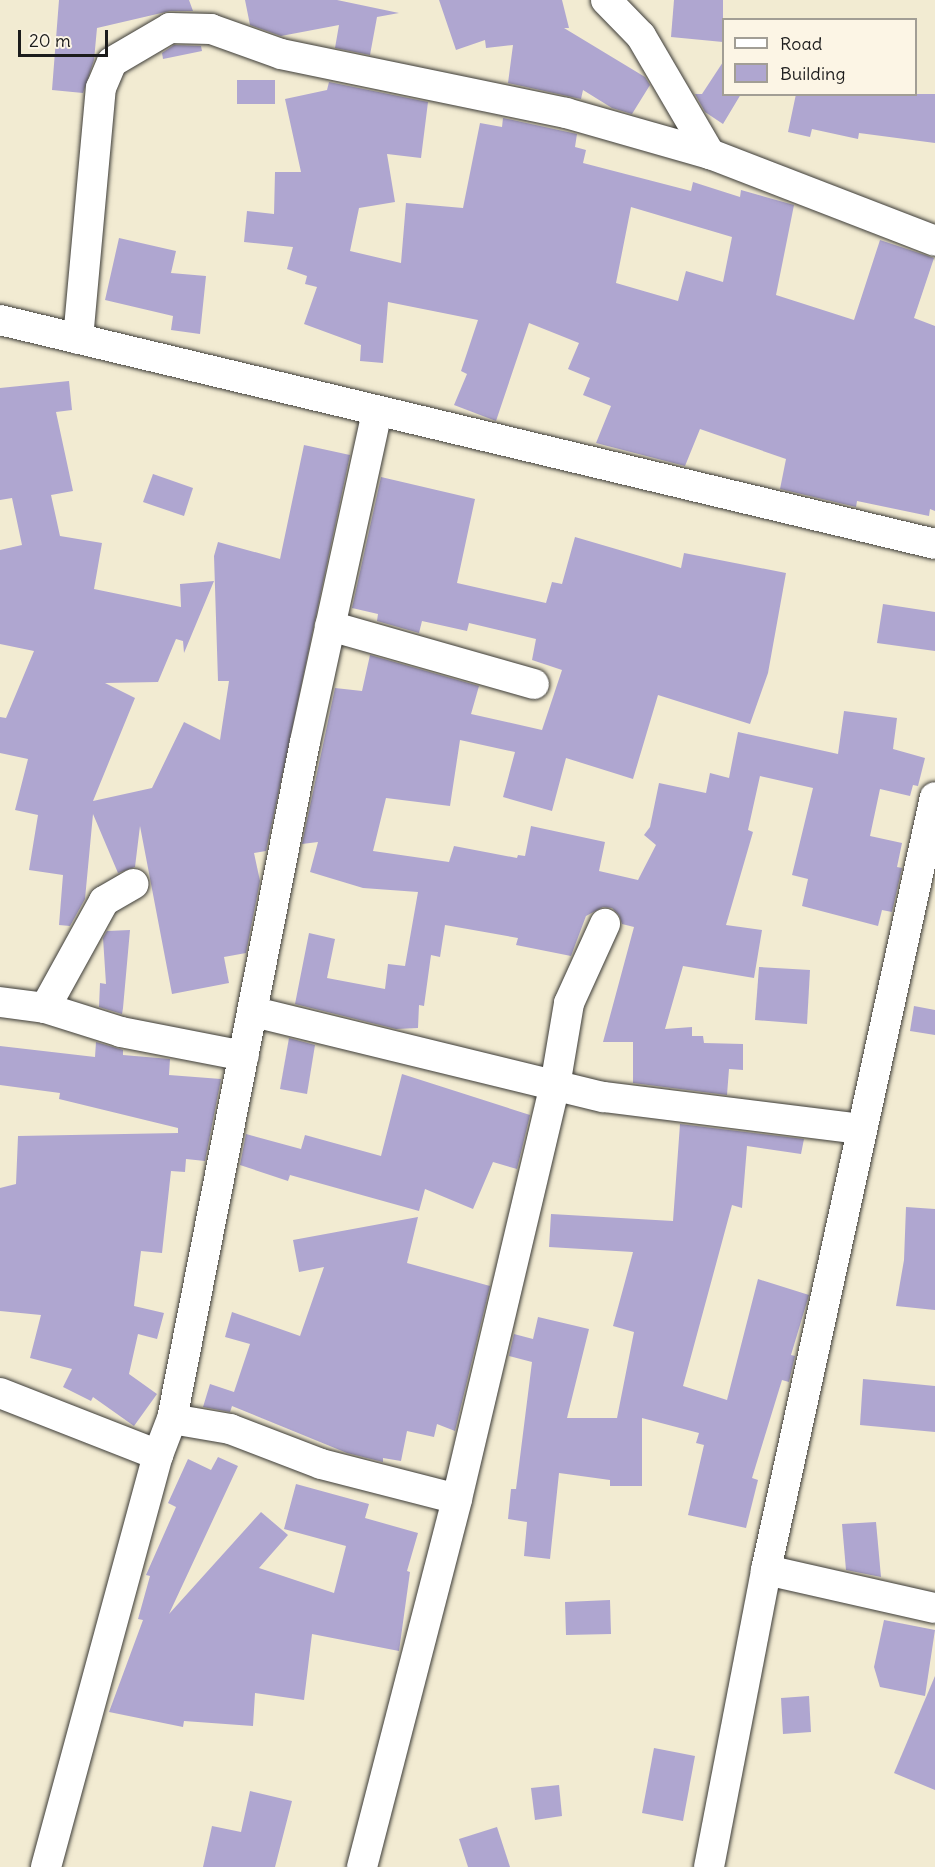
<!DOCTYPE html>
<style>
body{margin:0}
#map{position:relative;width:935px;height:1867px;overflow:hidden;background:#f2ebd2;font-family:Delius,sans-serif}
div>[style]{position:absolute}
.building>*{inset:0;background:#afa6d0}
.roads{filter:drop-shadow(0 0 2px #3c3b37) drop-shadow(0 0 2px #3c3b37)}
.street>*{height:30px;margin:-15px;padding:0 15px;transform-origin:15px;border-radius:15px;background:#fff}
span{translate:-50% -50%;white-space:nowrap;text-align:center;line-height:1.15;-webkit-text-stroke:6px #fcf5e5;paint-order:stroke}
.legend{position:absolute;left:722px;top:18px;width:195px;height:78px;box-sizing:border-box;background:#fcf5e5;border:2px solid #a29e95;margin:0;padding:8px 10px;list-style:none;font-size:18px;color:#1c1c1c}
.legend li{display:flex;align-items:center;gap:12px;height:30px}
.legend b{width:30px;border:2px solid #a29e95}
.scale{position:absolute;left:18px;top:30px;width:90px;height:27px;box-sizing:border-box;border:3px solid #1c1c1c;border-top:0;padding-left:8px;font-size:18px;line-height:21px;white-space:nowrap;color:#1c1c1c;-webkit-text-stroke:4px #fcf5e5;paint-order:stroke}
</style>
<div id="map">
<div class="building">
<div style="clip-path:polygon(59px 0,189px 0,193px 11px,170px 11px,97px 28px,94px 60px,83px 93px,52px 90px)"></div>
<div style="clip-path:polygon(245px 0,337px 0,399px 13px,377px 17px,370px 55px,335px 48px,339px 25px,281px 36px,250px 25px)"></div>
<div style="clip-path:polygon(439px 0,562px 0,569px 28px,564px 28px,645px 77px,650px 85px,632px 114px,612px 108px,583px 90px,581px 99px,508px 83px,513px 45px,486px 48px,485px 40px,456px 50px)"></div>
<div style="clip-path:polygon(674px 0,723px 0,723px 42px,671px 37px)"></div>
<div style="clip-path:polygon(174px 45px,201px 46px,202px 51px,163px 59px,162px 53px)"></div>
<div style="clip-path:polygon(723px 62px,723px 94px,741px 94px,723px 124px,705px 112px,695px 94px,702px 94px)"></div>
<div style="clip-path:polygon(237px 80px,275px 80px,275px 104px,237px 104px)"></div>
<div style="clip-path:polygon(evenodd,329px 82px,428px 102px,421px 158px,387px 154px,395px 202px,359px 208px,350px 251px,401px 263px,406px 203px,463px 208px,480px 123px,502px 127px,503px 118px,577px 134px,575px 147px,586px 150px,583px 163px,691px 191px,693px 182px,740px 197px,741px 190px,794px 205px,776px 295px,854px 320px,880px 240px,934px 258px,914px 318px,935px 326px,935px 511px,930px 509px,929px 516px,857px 501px,856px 507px,780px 489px,786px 459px,700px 429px,685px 466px,596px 443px,611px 406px,583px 395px,590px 378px,568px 369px,579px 343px,529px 323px,496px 421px,454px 405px,467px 374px,461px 371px,478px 320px,388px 302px,383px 363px,360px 361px,361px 345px,304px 324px,317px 287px,305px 284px,307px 276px,287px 269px,293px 247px,244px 242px,247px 211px,274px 214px,275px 172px,301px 172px,285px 99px,327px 90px,329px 82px,631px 207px,732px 237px,723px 282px,686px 271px,678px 301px,616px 283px,631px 207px)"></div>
<div style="clip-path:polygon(796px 94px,935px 94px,935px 143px,859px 133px,858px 139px,812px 129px,810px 137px,788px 132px)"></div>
<div style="clip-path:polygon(119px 238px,176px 251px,171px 273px,206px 276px,200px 334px,171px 330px,173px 316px,105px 300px)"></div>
<div style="clip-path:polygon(69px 381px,72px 410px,56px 412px,73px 491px,51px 495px,60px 536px,102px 543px,94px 589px,181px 607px,180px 584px,214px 581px,184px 653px,183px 641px,176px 639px,158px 682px,105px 683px,135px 698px,93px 801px,152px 788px,184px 722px,220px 740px,229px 681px,218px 681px,214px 556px,218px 542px,280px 559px,304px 445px,350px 455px,266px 851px,254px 853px,260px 881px,246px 953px,224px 957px,229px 983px,172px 994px,140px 826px,135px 867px,118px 873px,93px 814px,85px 899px,70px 926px,59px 925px,63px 875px,29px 870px,38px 815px,15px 810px,28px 759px,0 753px,0 717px,6px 718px,34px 651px,0 644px,0 550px,22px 545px,12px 498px,0 500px,0 388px)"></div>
<div style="clip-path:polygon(153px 474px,193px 488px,184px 516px,143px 502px)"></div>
<div style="clip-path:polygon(381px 477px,475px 499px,457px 583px,546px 603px,552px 582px,562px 584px,575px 537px,681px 568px,684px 553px,786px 573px,768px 673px,750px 724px,658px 695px,633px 779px,566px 758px,552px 811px,503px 797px,515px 752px,460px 740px,450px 806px,386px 798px,373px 851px,449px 862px,454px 846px,517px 858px,518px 855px,525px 856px,531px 826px,605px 842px,599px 871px,638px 880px,656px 845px,644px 835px,650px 827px,659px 783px,706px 793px,710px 773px,729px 778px,738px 732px,838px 754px,844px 711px,897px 718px,893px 749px,925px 758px,918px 786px,913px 785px,910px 796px,880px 789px,870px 836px,902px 843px,897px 867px,902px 868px,892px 912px,882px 910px,878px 926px,802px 906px,808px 879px,792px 875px,813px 788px,760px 776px,748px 830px,753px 832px,726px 925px,762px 930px,754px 978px,683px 966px,665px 1029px,692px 1027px,692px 1036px,703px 1036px,704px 1043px,743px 1044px,743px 1070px,729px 1069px,727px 1095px,633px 1083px,633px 1042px,603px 1042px,634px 927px,622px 924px,619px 915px,612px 908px,603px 907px,586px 916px,571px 956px,516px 945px,518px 938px,445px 925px,440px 957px,431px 955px,424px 1006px,419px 1005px,418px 1028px,396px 1029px,295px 1004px,309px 933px,335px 939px,327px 978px,385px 989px,388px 964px,405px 966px,418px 892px,363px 888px,310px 872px,318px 842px,302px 844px,335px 688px,362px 691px,370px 655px,479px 686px,471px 714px,542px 730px,562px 670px,532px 660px,536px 639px,469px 623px,467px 631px,422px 621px,419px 633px,377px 621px,378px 614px,352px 608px)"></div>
<div style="clip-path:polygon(883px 604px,935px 612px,935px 651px,877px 643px)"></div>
<div style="clip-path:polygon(130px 930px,123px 1008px,122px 1014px,99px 1007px,100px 983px,106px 984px,103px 938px,107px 931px)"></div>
<div style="clip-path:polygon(759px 967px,810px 970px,807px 1024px,755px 1020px)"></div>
<div style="clip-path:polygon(914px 1006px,935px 1010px,935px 1035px,910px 1031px)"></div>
<div style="clip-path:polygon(289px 1038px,315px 1045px,307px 1094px,280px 1089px)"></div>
<div style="clip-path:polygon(96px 1042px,123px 1050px,123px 1055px,170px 1059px,169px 1075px,221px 1079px,205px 1161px,186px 1159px,185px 1172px,171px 1171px,162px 1253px,141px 1251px,134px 1306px,164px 1313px,157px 1339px,138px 1334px,129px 1374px,157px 1394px,134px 1426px,93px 1397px,91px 1401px,63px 1387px,72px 1369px,30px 1358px,41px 1315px,0 1311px,0 1188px,16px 1184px,18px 1136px,178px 1133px,178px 1128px,59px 1099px,60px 1093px,0 1085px,0 1046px,95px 1057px)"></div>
<div style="clip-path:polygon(402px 1074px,530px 1115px,517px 1169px,493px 1162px,473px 1209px,425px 1189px,419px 1211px,290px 1175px,288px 1181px,240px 1165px,246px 1134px,301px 1149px,305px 1135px,381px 1156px)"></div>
<div style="clip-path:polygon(680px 1124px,804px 1139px,801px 1154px,747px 1146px,742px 1208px,732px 1205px,683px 1386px,727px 1400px,758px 1279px,809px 1295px,791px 1355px,795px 1356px,789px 1382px,782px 1380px,752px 1478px,758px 1480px,746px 1528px,688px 1515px,704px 1445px,696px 1443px,699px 1433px,642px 1418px,642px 1486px,610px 1486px,610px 1480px,559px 1473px,550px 1559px,524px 1556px,527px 1522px,508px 1519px,511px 1489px,516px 1489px,532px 1362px,509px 1356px,514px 1334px,533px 1339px,538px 1317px,589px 1329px,567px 1418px,617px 1418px,634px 1332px,613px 1326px,633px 1252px,549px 1247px,551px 1214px,673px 1221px)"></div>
<div style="clip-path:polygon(906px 1207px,935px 1209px,935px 1310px,896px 1306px,904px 1260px)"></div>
<div style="clip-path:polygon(418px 1217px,407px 1263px,490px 1286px,455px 1431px,437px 1424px,434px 1437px,407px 1431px,401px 1461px,383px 1458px,383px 1462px,347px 1453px,232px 1406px,230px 1412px,203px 1407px,210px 1384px,234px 1392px,250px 1344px,225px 1337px,232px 1312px,300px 1336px,324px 1267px,299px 1272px,293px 1240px)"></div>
<div style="clip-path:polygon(863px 1379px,935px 1386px,935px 1432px,860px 1425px)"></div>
<div style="clip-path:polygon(218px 1457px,238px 1466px,169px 1614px,261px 1512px,288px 1535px,259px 1568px,334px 1593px,346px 1546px,284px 1529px,296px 1484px,369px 1504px,365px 1518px,418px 1533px,407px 1571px,410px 1572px,399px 1651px,312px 1634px,304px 1700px,255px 1693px,253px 1726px,184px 1721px,183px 1727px,109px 1712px,143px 1620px,138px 1619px,150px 1576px,146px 1575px,176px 1507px,168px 1503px,188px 1459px,211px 1470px)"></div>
<div style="clip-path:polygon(876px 1522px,881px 1577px,846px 1570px,842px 1524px)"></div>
<div style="clip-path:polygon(610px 1600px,611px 1634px,566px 1635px,565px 1602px)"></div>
<div style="clip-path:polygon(884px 1620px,935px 1630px,925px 1696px,880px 1687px,874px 1667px)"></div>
<div style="clip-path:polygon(935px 1676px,935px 1790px,894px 1773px)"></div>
<div style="clip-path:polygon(809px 1696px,811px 1732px,783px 1734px,781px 1698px)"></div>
<div style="clip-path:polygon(654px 1748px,695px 1756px,683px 1821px,642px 1813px)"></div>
<div style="clip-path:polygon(559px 1785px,562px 1816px,535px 1820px,531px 1788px)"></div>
<div style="clip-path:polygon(250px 1791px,292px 1801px,275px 1867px,203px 1867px,212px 1826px,241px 1832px)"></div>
<div style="clip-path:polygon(497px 1827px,510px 1867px,468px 1867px,459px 1839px)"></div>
</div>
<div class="roads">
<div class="street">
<div style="left:606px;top:0;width:50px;rotate:45.8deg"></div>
<div style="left:641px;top:36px;width:137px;rotate:59.7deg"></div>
<div style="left:0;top:320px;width:961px;rotate:13.47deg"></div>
<div style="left:78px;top:339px;width:252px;rotate:-84.8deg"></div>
<div style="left:101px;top:88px;width:28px;rotate:-67deg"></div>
<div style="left:112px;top:62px;width:67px;rotate:-30.4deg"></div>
<div style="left:170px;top:28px;width:41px;rotate:1.4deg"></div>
<div style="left:211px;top:29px;width:74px;rotate:19.7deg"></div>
<div style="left:281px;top:54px;width:291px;rotate:11.7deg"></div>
<div style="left:566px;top:113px;width:150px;rotate:15.9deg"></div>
<div style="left:710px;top:154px;width:241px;rotate:21.1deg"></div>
<div style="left:330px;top:626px;width:212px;rotate:15.9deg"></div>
<div style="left:0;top:1002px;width:45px;rotate:7.6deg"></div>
<div style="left:45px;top:1008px;width:80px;rotate:17.5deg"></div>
<div style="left:121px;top:1032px;width:125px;rotate:11deg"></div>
<div style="left:45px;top:1008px;width:122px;rotate:-61.1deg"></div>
<div style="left:104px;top:901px;width:34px;rotate:-30deg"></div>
<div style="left:254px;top:1012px;width:360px;rotate:13.7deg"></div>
<div style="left:604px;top:1097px;width:258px;rotate:7.1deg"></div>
<div style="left:0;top:1393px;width:170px;rotate:21.4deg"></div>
<div style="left:172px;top:1419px;width:59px;rotate:9.8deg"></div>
<div style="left:230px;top:1429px;width:97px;rotate:21deg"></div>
<div style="left:321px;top:1464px;width:140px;rotate:14.4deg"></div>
<div style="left:766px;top:1570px;width:173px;rotate:12.7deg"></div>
<div style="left:46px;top:1867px;width:427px;rotate:-74.8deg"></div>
<div style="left:158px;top:1455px;width:39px;rotate:-69deg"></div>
<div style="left:172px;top:1419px;width:690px;rotate:-78.89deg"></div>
<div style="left:305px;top:742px;width:337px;rotate:-77.7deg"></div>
<div style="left:362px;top:1867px;width:380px;rotate:-75.5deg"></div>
<div style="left:457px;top:1499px;width:424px;rotate:-76.7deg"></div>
<div style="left:555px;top:1086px;width:84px;rotate:-80.4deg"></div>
<div style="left:569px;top:1003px;width:87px;rotate:-65.5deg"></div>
<div style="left:709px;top:1867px;width:302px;rotate:-79.1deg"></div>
<div style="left:766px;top:1570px;width:791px;rotate:-77.67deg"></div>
</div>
</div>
<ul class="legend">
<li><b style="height:8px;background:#fff"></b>Road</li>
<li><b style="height:16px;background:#afa6d0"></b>Building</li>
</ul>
<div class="scale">20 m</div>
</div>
